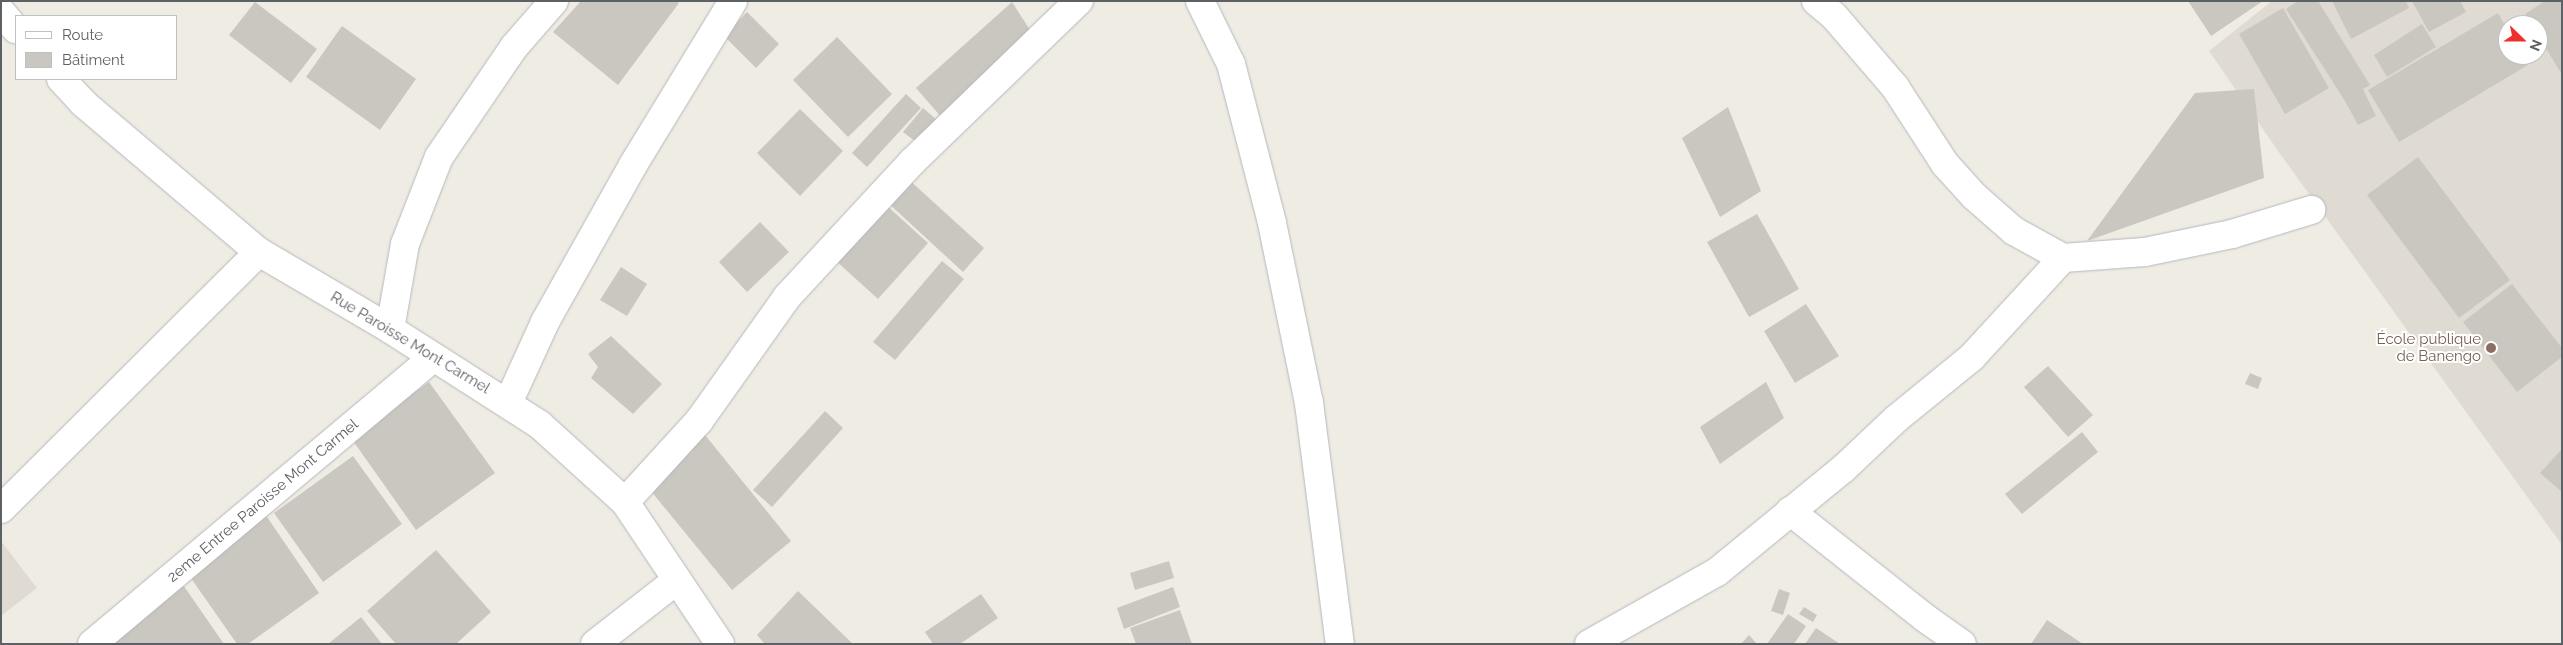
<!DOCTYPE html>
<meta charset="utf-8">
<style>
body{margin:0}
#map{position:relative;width:2563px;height:645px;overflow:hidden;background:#efece4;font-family:Raleway,sans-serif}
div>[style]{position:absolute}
.education>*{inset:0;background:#dfdbd2}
.building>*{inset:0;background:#cac7c1}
.roads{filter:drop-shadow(0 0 1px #b5b8bc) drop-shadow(0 0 1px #b5b8bc)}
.minor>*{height:28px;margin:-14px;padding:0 14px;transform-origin:14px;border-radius:14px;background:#fff}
.dots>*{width:14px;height:14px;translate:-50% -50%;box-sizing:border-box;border:2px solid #fff;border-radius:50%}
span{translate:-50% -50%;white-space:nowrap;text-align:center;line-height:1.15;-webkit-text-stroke:4px #fff;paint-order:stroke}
.education-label{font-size:15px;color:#785e54}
.right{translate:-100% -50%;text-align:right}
.street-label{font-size:15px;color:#5c6165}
.frame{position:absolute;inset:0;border:2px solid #5c6165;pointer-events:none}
.legend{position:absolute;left:15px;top:15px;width:162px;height:65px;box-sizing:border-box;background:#fff;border:1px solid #bec0c1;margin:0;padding:6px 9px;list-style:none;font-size:15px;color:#5c6165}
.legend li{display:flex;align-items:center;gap:10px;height:25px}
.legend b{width:25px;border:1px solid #bec0c1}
.north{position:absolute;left:2498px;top:15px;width:50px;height:50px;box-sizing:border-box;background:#fff;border:1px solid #bec0c1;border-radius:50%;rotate:112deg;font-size:14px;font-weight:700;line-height:20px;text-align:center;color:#5c6165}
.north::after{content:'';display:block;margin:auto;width:18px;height:22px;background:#ed302d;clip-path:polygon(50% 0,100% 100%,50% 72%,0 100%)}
</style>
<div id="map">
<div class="education">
<div style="clip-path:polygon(evenodd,2272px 1px,2562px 1px,2562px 545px,2278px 151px,2209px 51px,2272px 1px,2508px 25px,2538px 25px,2538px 55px,2508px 55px,2508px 25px)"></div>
<div style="clip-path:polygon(1px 541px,37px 588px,1px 616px)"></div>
</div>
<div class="building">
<div style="clip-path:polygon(581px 1px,676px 1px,679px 3px,618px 85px,553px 32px)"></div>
<div style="clip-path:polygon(2188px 1px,2263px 1px,2211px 36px)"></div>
<div style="clip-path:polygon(2298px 1px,2318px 1px,2370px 85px,2363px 89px,2376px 116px,2358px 125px,2345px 101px,2286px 9px)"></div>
<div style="clip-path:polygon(2332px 1px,2406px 1px,2409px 8px,2351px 39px)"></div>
<div style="clip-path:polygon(2412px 1px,2460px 1px,2466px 12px,2429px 32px)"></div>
<div style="clip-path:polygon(2545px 1px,2562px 1px,2562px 75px,2538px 35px,2538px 25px,2532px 25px,2525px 14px)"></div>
<div style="clip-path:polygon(255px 2px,317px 49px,291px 83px,229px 35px)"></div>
<div style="clip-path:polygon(1012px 2px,1032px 33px,942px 118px,916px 88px)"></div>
<div style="clip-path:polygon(2283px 8px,2329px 88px,2285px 114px,2239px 34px)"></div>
<div style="clip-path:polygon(747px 12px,779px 44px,756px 68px,724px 36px)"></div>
<div style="clip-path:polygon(2498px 13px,2508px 31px,2508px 55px,2522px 55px,2528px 65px,2399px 142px,2368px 90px)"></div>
<div style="clip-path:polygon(2422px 24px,2436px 47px,2387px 77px,2374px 55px)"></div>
<div style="clip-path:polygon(342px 26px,416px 79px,380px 130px,306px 77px)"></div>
<div style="clip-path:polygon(837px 37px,892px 94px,848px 137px,793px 80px)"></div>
<div style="clip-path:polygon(2254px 89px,2264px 178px,2087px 241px,2195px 93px)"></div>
<div style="clip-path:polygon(906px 94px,921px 108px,867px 167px,852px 153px)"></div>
<div style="clip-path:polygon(1728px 107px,1761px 191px,1720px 217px,1682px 138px)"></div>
<div style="clip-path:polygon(923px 108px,938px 121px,919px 144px,903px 132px)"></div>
<div style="clip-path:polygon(800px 109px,843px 151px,800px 196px,757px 153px)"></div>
<div style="clip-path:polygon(2418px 157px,2510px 280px,2459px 318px,2367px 195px)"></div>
<div style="clip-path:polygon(907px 178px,984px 248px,963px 272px,886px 201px)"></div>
<div style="clip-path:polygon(886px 205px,928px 243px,878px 299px,836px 261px)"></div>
<div style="clip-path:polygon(1757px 214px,1799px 289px,1749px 317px,1707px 242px)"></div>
<div style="clip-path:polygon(760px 222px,789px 252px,747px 292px,719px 262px)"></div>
<div style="clip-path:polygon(942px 261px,964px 279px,895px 360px,873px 342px)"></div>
<div style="clip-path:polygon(621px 267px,647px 284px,627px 316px,600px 300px)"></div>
<div style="clip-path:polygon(2512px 284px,2562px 348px,2562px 357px,2517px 392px,2463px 322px)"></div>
<div style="clip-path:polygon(1806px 304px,1839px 356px,1795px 383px,1764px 331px)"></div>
<div style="clip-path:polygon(611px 336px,662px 384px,633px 414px,591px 378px,598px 367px,588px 354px)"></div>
<div style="clip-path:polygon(2048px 366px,2093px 415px,2068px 437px,2024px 387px)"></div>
<div style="clip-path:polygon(2250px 373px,2262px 378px,2258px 389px,2245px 384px)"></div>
<div style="clip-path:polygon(429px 382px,495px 473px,416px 530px,351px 438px)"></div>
<div style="clip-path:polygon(1766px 382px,1784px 418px,1720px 464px,1700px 427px)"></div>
<div style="clip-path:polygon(825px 411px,843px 428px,772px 507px,753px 490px)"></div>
<div style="clip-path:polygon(2082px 432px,2098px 452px,2022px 514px,2005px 494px)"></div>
<div style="clip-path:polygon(705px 435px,791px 541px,732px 590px,646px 485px)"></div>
<div style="clip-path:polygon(2562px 449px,2562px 492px,2540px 473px)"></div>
<div style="clip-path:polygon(353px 456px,402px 524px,323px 582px,274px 513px)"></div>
<div style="clip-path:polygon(265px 514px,319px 593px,248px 644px,237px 644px,186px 571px)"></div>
<div style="clip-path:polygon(436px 550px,491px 612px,456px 644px,396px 644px,367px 611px)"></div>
<div style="clip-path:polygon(1169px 561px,1174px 578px,1135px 590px,1130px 573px)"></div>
<div style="clip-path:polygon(181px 582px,224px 644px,110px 644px)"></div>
<div style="clip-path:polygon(1173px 587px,1180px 607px,1124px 629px,1117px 608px)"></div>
<div style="clip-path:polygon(1779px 589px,1790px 593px,1783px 615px,1771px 611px)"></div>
<div style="clip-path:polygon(798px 591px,853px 644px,765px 644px,757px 635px)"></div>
<div style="clip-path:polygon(981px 594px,998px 618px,960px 644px,933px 644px,925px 632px)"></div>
<div style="clip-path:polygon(1804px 607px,1817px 615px,1813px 622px,1799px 614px)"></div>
<div style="clip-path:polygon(1180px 610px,1192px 644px,1136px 644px,1130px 628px)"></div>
<div style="clip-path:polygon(1788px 614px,1806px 626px,1794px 644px,1767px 644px)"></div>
<div style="clip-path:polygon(361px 617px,382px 644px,328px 644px)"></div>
<div style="clip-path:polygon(2047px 620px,2083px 644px,2031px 644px)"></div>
<div style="clip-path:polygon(1816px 628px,1840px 644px,1805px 644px)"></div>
<div style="clip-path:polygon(1749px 635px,1757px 644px,1741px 644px)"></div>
</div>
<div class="roads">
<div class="minor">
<div style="left:1200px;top:1px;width:70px;rotate:63.8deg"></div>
<div style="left:1231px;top:64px;width:164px;rotate:75.5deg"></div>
<div style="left:1272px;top:223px;width:184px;rotate:78.4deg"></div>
<div style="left:1309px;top:403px;width:243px;rotate:82.7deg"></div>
<div style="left:1816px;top:1px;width:23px;rotate:40deg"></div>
<div style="left:1834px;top:16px;width:94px;rotate:49.3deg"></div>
<div style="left:1895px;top:87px;width:92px;rotate:57deg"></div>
<div style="left:1945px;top:164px;width:43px;rotate:47.8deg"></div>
<div style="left:1974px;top:196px;width:53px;rotate:41.2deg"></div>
<div style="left:2014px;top:231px;width:56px;rotate:28.9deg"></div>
<div style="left:2063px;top:258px;width:82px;rotate:-4.2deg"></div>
<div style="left:2145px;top:252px;width:89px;rotate:-11.7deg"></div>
<div style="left:2232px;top:234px;width:83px;rotate:-16.9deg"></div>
<div style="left:1px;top:12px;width:23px;rotate:49deg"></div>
<div style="left:61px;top:79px;width:33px;rotate:47deg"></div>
<div style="left:83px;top:103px;width:231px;rotate:40.3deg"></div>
<div style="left:259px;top:252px;width:152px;rotate:30.4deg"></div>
<div style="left:390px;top:329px;width:178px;rotate:32.6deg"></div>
<div style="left:540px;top:425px;width:115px;rotate:42.2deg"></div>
<div style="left:625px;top:502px;width:171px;rotate:56.2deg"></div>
<div style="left:390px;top:329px;width:86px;rotate:-80deg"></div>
<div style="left:405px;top:244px;width:93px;rotate:-68.7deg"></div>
<div style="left:439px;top:157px;width:133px;rotate:-55.7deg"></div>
<div style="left:514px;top:47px;width:61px;rotate:-49deg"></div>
<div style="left:508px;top:403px;width:89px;rotate:-65.4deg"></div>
<div style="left:545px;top:322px;width:180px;rotate:-60.7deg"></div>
<div style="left:633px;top:165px;width:192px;rotate:-58.6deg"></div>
<div style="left:625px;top:502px;width:110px;rotate:-47.6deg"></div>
<div style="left:699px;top:421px;width:152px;rotate:-54.6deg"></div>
<div style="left:787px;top:297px;width:184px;rotate:-47.2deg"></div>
<div style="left:912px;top:162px;width:232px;rotate:-44deg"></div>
<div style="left:1px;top:509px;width:364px;rotate:-44.9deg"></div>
<div style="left:1790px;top:511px;width:172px;rotate:38.4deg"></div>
<div style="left:1925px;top:618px;width:45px;rotate:35.1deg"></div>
<div style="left:92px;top:644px;width:446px;rotate:-40deg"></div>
<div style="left:595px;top:644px;width:104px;rotate:-38deg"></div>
<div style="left:1589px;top:644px;width:147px;rotate:-29.4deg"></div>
<div style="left:1717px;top:572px;width:163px;rotate:-39.3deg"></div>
<div style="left:1843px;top:469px;width:73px;rotate:-43.3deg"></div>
<div style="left:1896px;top:419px;width:98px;rotate:-39.2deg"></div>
<div style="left:1972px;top:357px;width:134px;rotate:-47.4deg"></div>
</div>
</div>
<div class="dots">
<div style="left:2491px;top:348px;background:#8d6e63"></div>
</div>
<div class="education-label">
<span class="right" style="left:2481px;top:348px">École publique<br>de Banengo</span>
</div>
<div class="street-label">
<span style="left:410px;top:343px;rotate:31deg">Rue Paroisse Mont Carmel</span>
<span style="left:263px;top:501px;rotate:-40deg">2eme Entree Paroisse Mont Carmel</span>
</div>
<div class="frame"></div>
<ul class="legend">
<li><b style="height:6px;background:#fff"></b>Route</li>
<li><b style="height:14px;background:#cac7c1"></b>Bâtiment</li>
</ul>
<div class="north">N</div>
</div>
